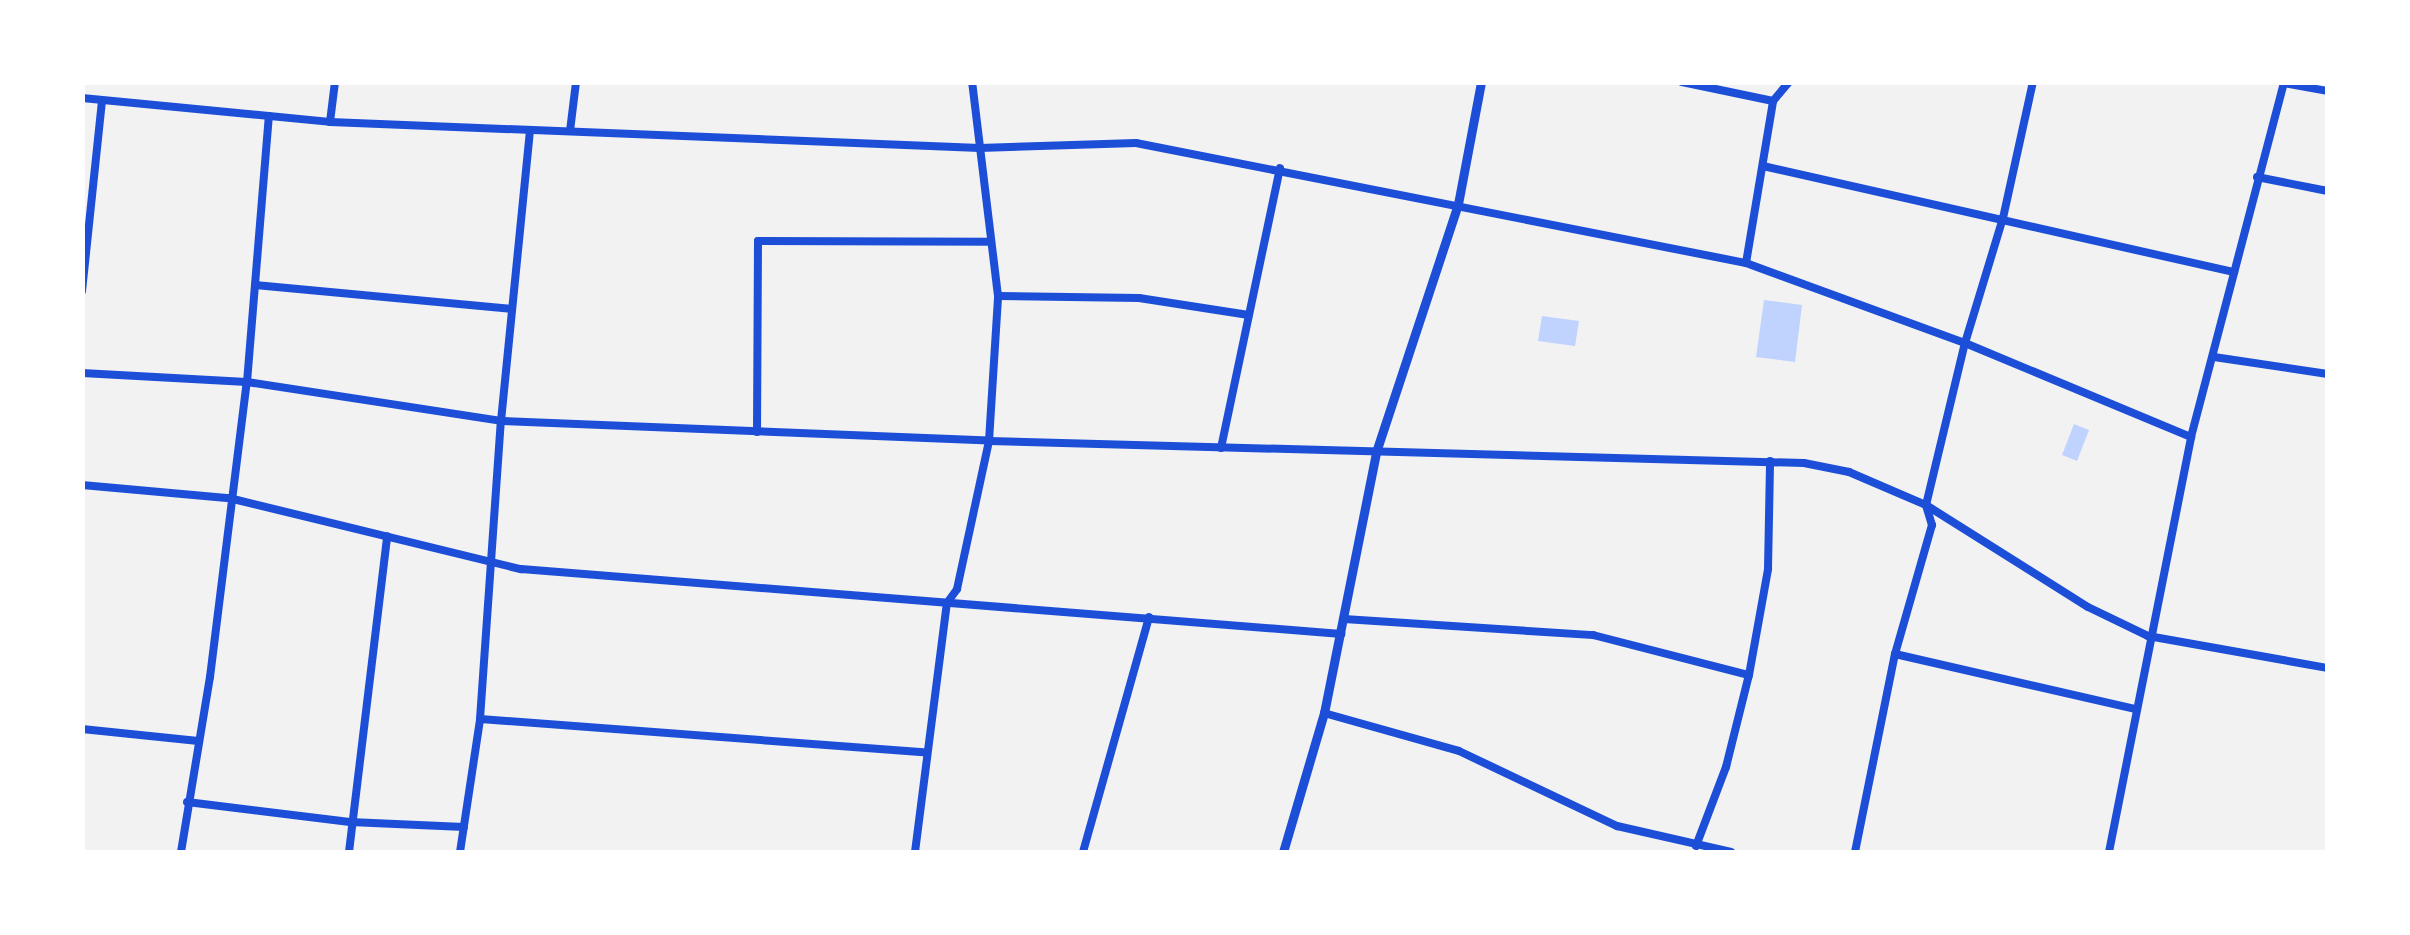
<!DOCTYPE html>
<style>
body{margin:0}
#map{position:relative;width:2410px;height:935px;overflow:hidden;background:#f2f2f2;font-family:Figtree,sans-serif}
div>[style]{position:absolute}
.water>*{inset:0;background:#bfd3fe}
.minor>*{height:8px;margin:-4px;padding:0 4px;transform-origin:4px;border-radius:4px;background:#1d4ed8}
.tertiary>*{height:9px;margin:-4.5px;padding:0 4.5px;transform-origin:4.5px;border-radius:4.5px;background:#1d4ed8}
span{translate:-50% -50%;white-space:nowrap;text-align:center;line-height:1.15;-webkit-text-stroke:8px #fff;paint-order:stroke}
.frame{position:absolute;inset:0;border:85px solid #fff;pointer-events:none}
</style>
<div id="map">
<div class="water">
<div style="clip-path:polygon(1764px 300px,1802px 305px,1795px 362px,1756px 357px)"></div>
<div style="clip-path:polygon(1542px 316px,1579px 321px,1575px 346px,1538px 341px)"></div>
<div style="clip-path:polygon(2074px 424px,2089px 430px,2077px 461px,2062px 455px)"></div>
</div>
<div class="minor">
<div style="left:1682px;top:82px;width:93px;rotate:11.8deg"></div>
<div style="left:2283px;top:83px;width:46px;rotate:10.1deg"></div>
<div style="left:82px;top:98px;width:249px;rotate:5.5deg"></div>
<div style="left:330px;top:122px;width:650px;rotate:2.29deg"></div>
<div style="left:979px;top:148px;width:157px;rotate:-1.8deg"></div>
<div style="left:1136px;top:143px;width:622px;rotate:11.13deg"></div>
<div style="left:1746px;top:263px;width:233px;rotate:20.1deg"></div>
<div style="left:1965px;top:343px;width:245px;rotate:22.6deg"></div>
<div style="left:330px;top:122px;width:40px;rotate:-82.9deg"></div>
<div style="left:570px;top:131px;width:49px;rotate:-83deg"></div>
<div style="left:1763px;top:166px;width:483px;rotate:12.7deg"></div>
<div style="left:2257px;top:177px;width:72px;rotate:11.2deg"></div>
<div style="left:1746px;top:263px;width:164px;rotate:-80.5deg"></div>
<div style="left:1773px;top:101px;width:25px;rotate:-50deg"></div>
<div style="left:255px;top:285px;width:258px;rotate:5.3deg"></div>
<div style="left:82px;top:291px;width:191px;rotate:-84deg"></div>
<div style="left:998px;top:296px;width:141px;rotate:0.8deg"></div>
<div style="left:1139px;top:298px;width:111px;rotate:8.8deg"></div>
<div style="left:2214px;top:357px;width:115px;rotate:8.5deg"></div>
<div style="left:82px;top:373px;width:165px;rotate:3.1deg"></div>
<div style="left:247px;top:382px;width:257px;rotate:8.7deg"></div>
<div style="left:501px;top:421px;width:488px;rotate:2.3deg"></div>
<div style="left:989px;top:441px;width:815px;rotate:1.55deg"></div>
<div style="left:1804px;top:463px;width:46px;rotate:11.3deg"></div>
<div style="left:1849px;top:472px;width:84px;rotate:23.2deg"></div>
<div style="left:1926px;top:505px;width:191px;rotate:32.2deg"></div>
<div style="left:2088px;top:607px;width:67px;rotate:25.8deg"></div>
<div style="left:2148px;top:636px;width:183px;rotate:10.1deg"></div>
<div style="left:757px;top:432px;width:191px;rotate:-89.7deg"></div>
<div style="left:758px;top:241px;width:233px;rotate:0.2deg"></div>
<div style="left:1221px;top:448px;width:286px;rotate:-78.1deg"></div>
<div style="left:82px;top:485px;width:148px;rotate:5.1deg"></div>
<div style="left:229px;top:498px;width:301px;rotate:13.7deg"></div>
<div style="left:521px;top:569px;width:823px;rotate:4.53deg"></div>
<div style="left:1344px;top:619px;width:250px;rotate:3.7deg"></div>
<div style="left:1593px;top:635px;width:161px;rotate:14.4deg"></div>
<div style="left:1895px;top:654px;width:247px;rotate:12.9deg"></div>
<div style="left:1324px;top:713px;width:140px;rotate:15.7deg"></div>
<div style="left:1459px;top:751px;width:175px;rotate:25.4deg"></div>
<div style="left:1617px;top:826px;width:117px;rotate:12.8deg"></div>
<div style="left:480px;top:719px;width:448px;rotate:4.3deg"></div>
<div style="left:82px;top:729px;width:117px;rotate:5.9deg"></div>
<div style="left:187px;top:802px;width:164px;rotate:7deg"></div>
<div style="left:350px;top:822px;width:114px;rotate:2.5deg"></div>
<div style="left:1696px;top:846px;width:85px;rotate:-69.2deg"></div>
<div style="left:1726px;top:767px;width:95px;rotate:-76deg"></div>
<div style="left:1749px;top:675px;width:108px;rotate:-79.8deg"></div>
<div style="left:1768px;top:569px;width:108px;rotate:-88.9deg"></div>
<div style="left:181px;top:852px;width:177px;rotate:-80.6deg"></div>
<div style="left:210px;top:677px;width:297px;rotate:-82.9deg"></div>
<div style="left:247px;top:382px;width:267px;rotate:-85.3deg"></div>
<div style="left:349px;top:852px;width:318px;rotate:-83.1deg"></div>
<div style="left:460px;top:852px;width:134px;rotate:-81.4deg"></div>
<div style="left:480px;top:719px;width:299px;rotate:-86deg"></div>
<div style="left:501px;top:421px;width:292px;rotate:-84.3deg"></div>
<div style="left:915px;top:852px;width:251px;rotate:-82.7deg"></div>
<div style="left:947px;top:603px;width:17px;rotate:-54deg"></div>
<div style="left:957px;top:589px;width:151px;rotate:-77.8deg"></div>
<div style="left:989px;top:441px;width:145px;rotate:-86.4deg"></div>
<div style="left:998px;top:296px;width:216px;rotate:-96.9deg"></div>
<div style="left:1083px;top:852px;width:244px;rotate:-74.3deg"></div>
<div style="left:1855px;top:852px;width:202px;rotate:-78.6deg"></div>
<div style="left:1895px;top:654px;width:134px;rotate:-74deg"></div>
<div style="left:1932px;top:525px;width:21px;rotate:-107deg"></div>
<div style="left:1926px;top:505px;width:167px;rotate:-76.5deg"></div>
<div style="left:1965px;top:343px;width:131px;rotate:-73.1deg"></div>
<div style="left:2003px;top:218px;width:139px;rotate:-77.6deg"></div>
<div style="left:2109px;top:852px;width:423px;rotate:-78.8deg"></div>
<div style="left:2191px;top:437px;width:367px;rotate:-75.3deg"></div>
</div>
<div class="tertiary">
<div style="left:1283px;top:852px;width:145px;rotate:-73.6deg"></div>
<div style="left:1324px;top:713px;width:266px;rotate:-78.7deg"></div>
<div style="left:1376px;top:452px;width:261px;rotate:-71.7deg"></div>
<div style="left:1458px;top:204px;width:124px;rotate:-79.3deg"></div>
</div>
<div class="frame"></div>
</div>
